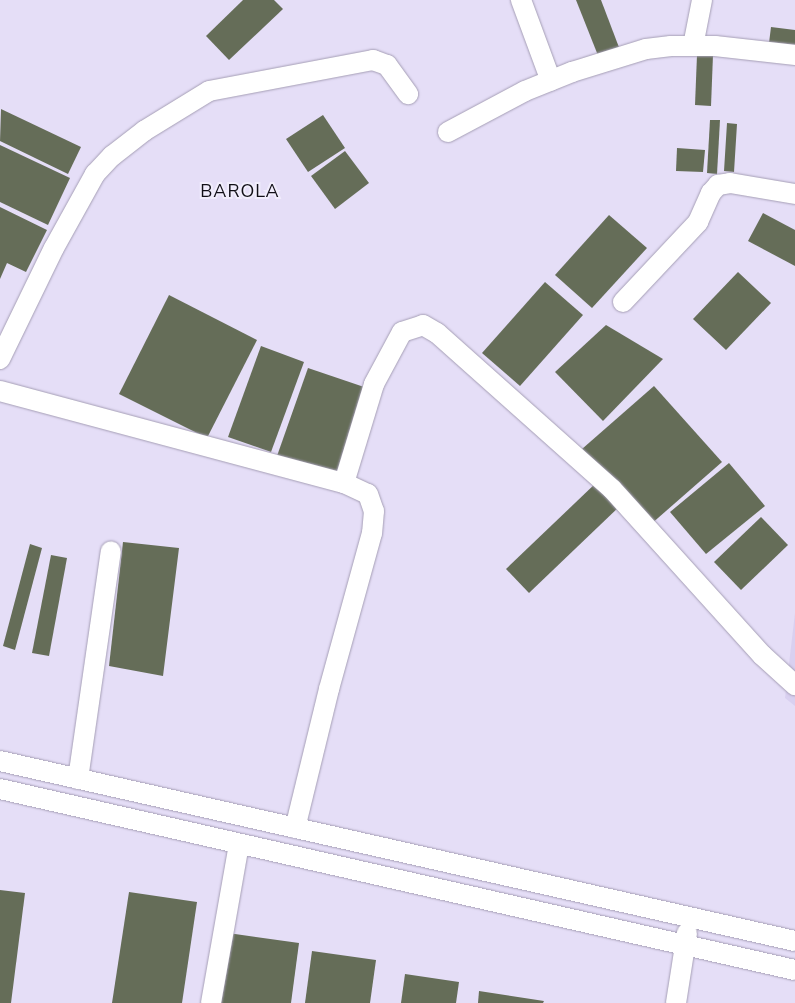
<!DOCTYPE html>
<style>
body{margin:0}
#map{position:relative;width:795px;height:1003px;overflow:hidden;background:#e5def7;font-family:"Nunito Sans",sans-serif}
div>[style]{position:absolute}
.built>*{inset:0;background:#d9d0f0}
.building>*{inset:0;background:#656d58}
.roads{filter:drop-shadow(0 0 1px #a59eb5) drop-shadow(0 0 1px #a59eb5)}
.minor>*{height:20px;margin:-10px;padding:0 10px;transform-origin:10px;border-radius:10px;background:#fff}
span{translate:-50% -50%;white-space:nowrap;text-align:center;line-height:1.15;-webkit-text-stroke:4px #f1edfc;paint-order:stroke}
.quarter-label{font-size:18px;color:#110f17;letter-spacing:1px}
</style>
<div id="map">
<div class="built">
<div style="clip-path:polygon(795px 613px,795px 706px,785px 698px)"></div>
</div>
<div class="building">
<div style="clip-path:polygon(243px 0,274px 0,283px 9px,229px 60px,206px 36px)"></div>
<div style="clip-path:polygon(576px 0,601px 0,620px 50px,599px 58px)"></div>
<div style="clip-path:polygon(771px 27px,795px 30px,795px 46px,769px 43px)"></div>
<div style="clip-path:polygon(697px 55px,713px 55px,711px 106px,695px 105px)"></div>
<div style="clip-path:polygon(1px 109px,81px 147px,68px 174px,0 141px)"></div>
<div style="clip-path:polygon(323px 115px,345px 148px,308px 172px,286px 139px)"></div>
<div style="clip-path:polygon(710px 120px,720px 120px,717px 174px,707px 173px)"></div>
<div style="clip-path:polygon(727px 123px,737px 124px,734px 172px,724px 171px)"></div>
<div style="clip-path:polygon(0 145px,70px 178px,48px 225px,0 202px)"></div>
<div style="clip-path:polygon(677px 148px,705px 150px,703px 172px,676px 171px)"></div>
<div style="clip-path:polygon(345px 151px,369px 183px,335px 209px,311px 176px)"></div>
<div style="clip-path:polygon(0 207px,47px 230px,26px 272px,7px 263px,0 279px)"></div>
<div style="clip-path:polygon(763px 213px,795px 230px,795px 266px,748px 241px)"></div>
<div style="clip-path:polygon(609px 215px,647px 248px,592px 308px,555px 275px)"></div>
<div style="clip-path:polygon(738px 272px,771px 303px,726px 350px,693px 319px)"></div>
<div style="clip-path:polygon(545px 282px,583px 315px,520px 386px,482px 353px)"></div>
<div style="clip-path:polygon(169px 295px,257px 340px,207px 438px,119px 394px)"></div>
<div style="clip-path:polygon(606px 325px,663px 359px,603px 421px,555px 372px)"></div>
<div style="clip-path:polygon(261px 346px,304px 362px,271px 452px,228px 437px)"></div>
<div style="clip-path:polygon(308px 368px,367px 388px,336px 477px,277px 456px)"></div>
<div style="clip-path:polygon(654px 386px,722px 462px,650px 525px,582px 449px)"></div>
<div style="clip-path:polygon(729px 463px,765px 506px,706px 554px,670px 512px)"></div>
<div style="clip-path:polygon(598px 481px,621px 505px,529px 593px,506px 569px)"></div>
<div style="clip-path:polygon(761px 517px,788px 545px,741px 590px,714px 562px)"></div>
<div style="clip-path:polygon(123px 542px,179px 548px,163px 676px,109px 666px)"></div>
<div style="clip-path:polygon(30px 544px,42px 548px,15px 650px,3px 646px)"></div>
<div style="clip-path:polygon(51px 555px,67px 558px,49px 656px,32px 653px)"></div>
<div style="clip-path:polygon(0 890px,25px 893px,11px 1003px,0 1003px)"></div>
<div style="clip-path:polygon(129px 892px,197px 902px,182px 1003px,112px 1003px)"></div>
<div style="clip-path:polygon(228px 933px,299px 943px,291px 1003px,219px 1003px)"></div>
<div style="clip-path:polygon(312px 951px,376px 960px,370px 1003px,305px 1003px)"></div>
<div style="clip-path:polygon(405px 974px,459px 982px,456px 1003px,401px 1003px)"></div>
<div style="clip-path:polygon(479px 991px,544px 1001px,543px 1003px,478px 1003px)"></div>
</div>
<div class="roads">
<div class="minor">
<div style="left:521px;top:0;width:86px;rotate:69.7deg"></div>
<div style="left:693px;top:46px;width:47px;rotate:-78.9deg"></div>
<div style="left:448px;top:132px;width:87px;rotate:-28deg"></div>
<div style="left:525px;top:91px;width:51px;rotate:-22deg"></div>
<div style="left:572px;top:72px;width:77px;rotate:-17.3deg"></div>
<div style="left:646px;top:49px;width:25px;rotate:-7deg"></div>
<div style="left:671px;top:46px;width:44px"></div>
<div style="left:715px;top:46px;width:81px;rotate:6.4deg"></div>
<div style="left:623px;top:302px;width:110px;rotate:-46.8deg"></div>
<div style="left:698px;top:222px;width:32px;rotate:-66deg"></div>
<div style="left:711px;top:193px;width:11px;rotate:-49deg"></div>
<div style="left:718px;top:185px;width:12px;rotate:-9deg"></div>
<div style="left:730px;top:183px;width:66px;rotate:9.6deg"></div>
<div style="left:0;top:359px;width:123px;rotate:-64.1deg"></div>
<div style="left:54px;top:248px;width:85px;rotate:-61deg"></div>
<div style="left:95px;top:174px;width:25px;rotate:-47deg"></div>
<div style="left:112px;top:156px;width:41px;rotate:-38deg"></div>
<div style="left:144px;top:131px;width:76px;rotate:-31.6deg"></div>
<div style="left:209px;top:91px;width:167px;rotate:-10.7deg"></div>
<div style="left:373px;top:60px;width:15px;rotate:20deg"></div>
<div style="left:387px;top:65px;width:36px;rotate:54deg"></div>
<div style="left:0;top:391px;width:356px;rotate:15deg"></div>
<div style="left:344px;top:483px;width:26px;rotate:25deg"></div>
<div style="left:368px;top:494px;width:18px;rotate:71deg"></div>
<div style="left:374px;top:511px;width:22px;rotate:95deg"></div>
<div style="left:372px;top:533px;width:162px;rotate:105.4deg"></div>
<div style="left:329px;top:689px;width:143px;rotate:103.7deg"></div>
<div style="left:344px;top:483px;width:103px;rotate:-73.1deg"></div>
<div style="left:374px;top:384px;width:59px;rotate:-61.7deg"></div>
<div style="left:402px;top:332px;width:22px;rotate:-18deg"></div>
<div style="left:423px;top:325px;width:16px;rotate:30deg"></div>
<div style="left:437px;top:333px;width:234px;rotate:41.7deg"></div>
<div style="left:612px;top:489px;width:224px;rotate:47.9deg"></div>
<div style="left:762px;top:655px;width:45px;rotate:42.3deg"></div>
<div style="left:0;top:761px;width:815px;rotate:12.76deg"></div>
<div style="left:78px;top:779px;width:230px;rotate:-81.8deg"></div>
<div style="left:0;top:789px;width:815px;rotate:12.83deg"></div>
<div style="left:211px;top:1003px;width:161px;rotate:-80deg"></div>
<div style="left:676px;top:1003px;width:71px;rotate:-81.1deg"></div>
</div>
</div>
<div class="quarter-label">
<span style="left:240px;top:191px">BAROLA</span>
</div>
</div>
